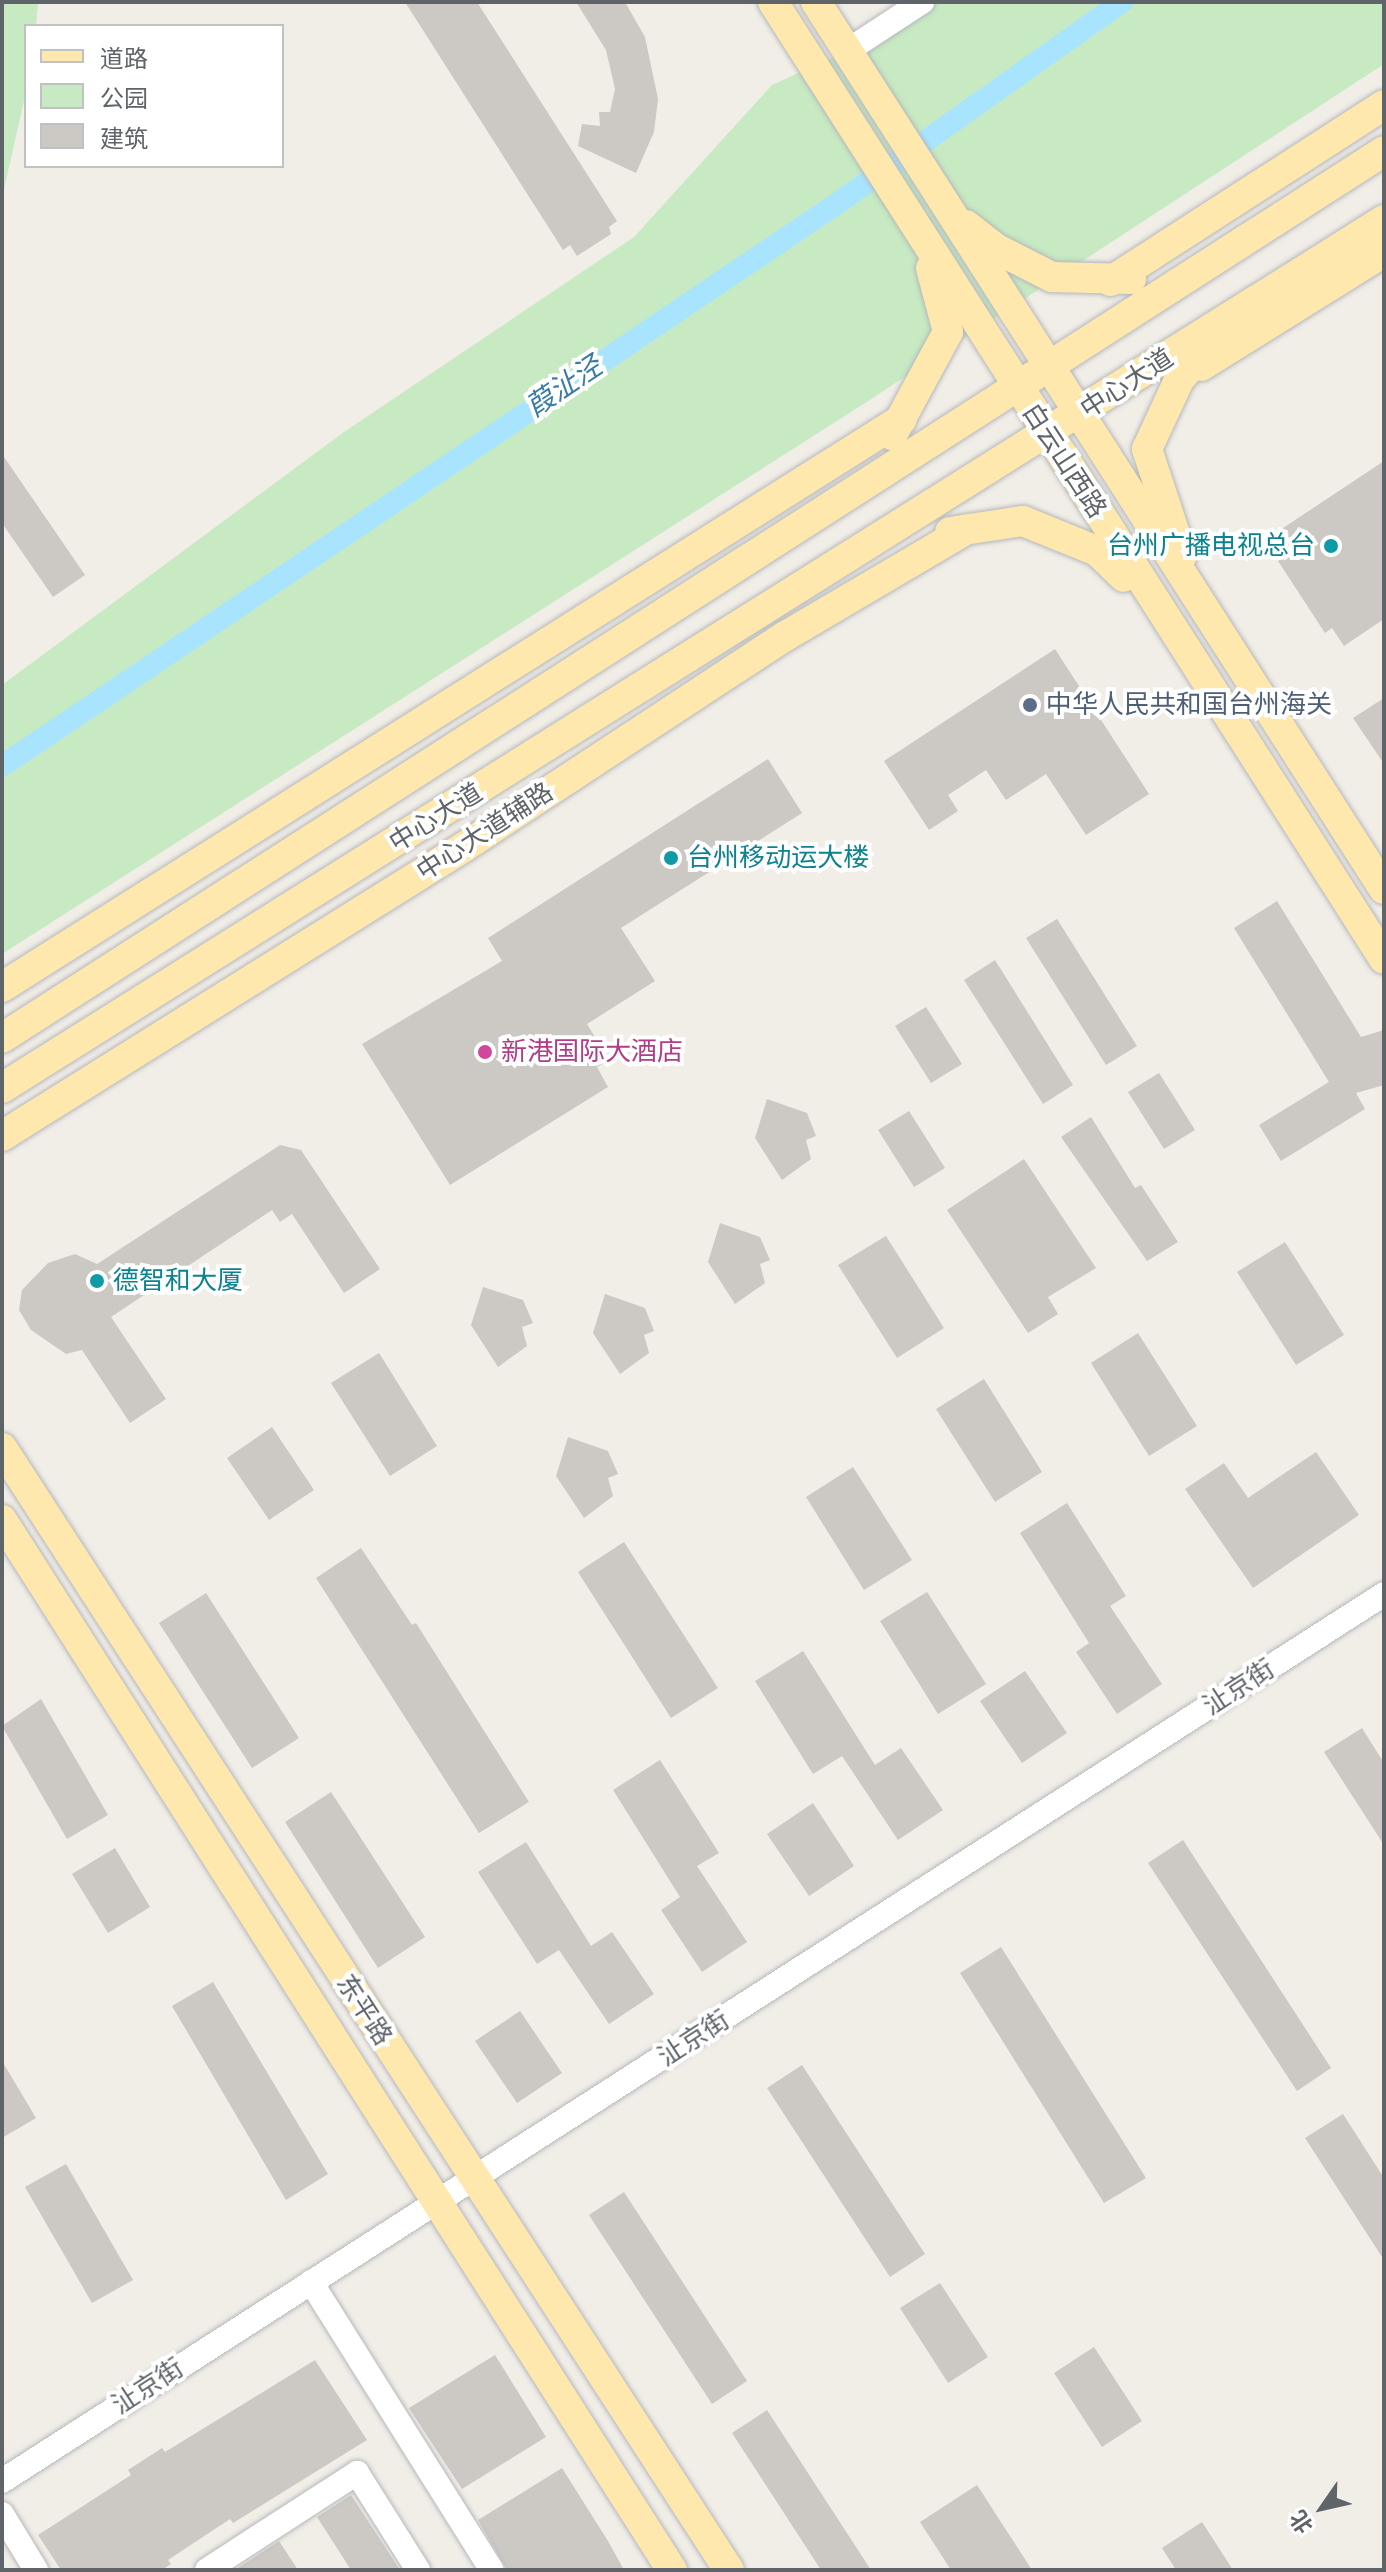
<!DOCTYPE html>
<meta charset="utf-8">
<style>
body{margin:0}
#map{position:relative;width:1386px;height:2572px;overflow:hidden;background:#f1ede7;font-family:"Roboto Condensed","Noto Sans SC",sans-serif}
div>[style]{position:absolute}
.green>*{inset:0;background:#c7eac2}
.canal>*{height:22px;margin:-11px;padding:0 11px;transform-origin:11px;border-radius:11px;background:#a9e4ff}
.building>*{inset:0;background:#ccc8c3}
.roads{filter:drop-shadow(0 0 2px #b4b8bc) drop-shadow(0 0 2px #b4b8bc)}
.minor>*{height:24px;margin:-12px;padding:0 12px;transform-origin:12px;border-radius:12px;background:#fff}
.major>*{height:30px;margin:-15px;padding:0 15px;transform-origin:15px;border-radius:15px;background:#ffe8ae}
.dots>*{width:22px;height:22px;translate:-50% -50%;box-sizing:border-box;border:4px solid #fff;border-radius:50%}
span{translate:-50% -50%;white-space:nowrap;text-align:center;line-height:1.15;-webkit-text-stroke:8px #fff;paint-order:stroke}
.street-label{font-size:26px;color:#5e6468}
.culture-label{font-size:26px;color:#0d838f}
.right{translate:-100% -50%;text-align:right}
.left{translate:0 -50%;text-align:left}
.service-label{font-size:26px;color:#4e5e75}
.hotel-label{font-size:26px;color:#b23c85}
.water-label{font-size:28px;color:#387ca7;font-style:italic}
.frame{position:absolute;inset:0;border:4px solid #5e6468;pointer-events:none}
.legend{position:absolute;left:24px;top:24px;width:260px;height:144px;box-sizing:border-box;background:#fff;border:2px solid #bfc1c3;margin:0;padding:10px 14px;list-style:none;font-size:24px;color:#5e6468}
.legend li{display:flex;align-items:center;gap:16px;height:40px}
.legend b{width:40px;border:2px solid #bfc1c3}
.north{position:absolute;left:1282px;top:2468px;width:80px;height:80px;-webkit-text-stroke:6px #fff;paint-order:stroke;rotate:236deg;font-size:22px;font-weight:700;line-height:32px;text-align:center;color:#5e6468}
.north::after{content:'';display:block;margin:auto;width:28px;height:36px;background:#5e6468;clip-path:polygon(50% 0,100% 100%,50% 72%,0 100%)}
</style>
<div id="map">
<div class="green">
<div style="clip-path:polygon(2px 2px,38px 2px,36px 26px,26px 26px,26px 92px,2px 198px)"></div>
<div style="clip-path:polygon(922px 2px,1384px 2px,1384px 64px,865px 403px,2px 954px,2px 685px,344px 432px,634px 237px,772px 85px,847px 51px)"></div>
</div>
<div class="canal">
<div style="left:2px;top:766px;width:1004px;rotate:-33.96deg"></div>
<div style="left:835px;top:205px;width:352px;rotate:-35.3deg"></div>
</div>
<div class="building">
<div style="clip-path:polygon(405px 2px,477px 2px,617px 221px,609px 227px,611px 234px,577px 256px,570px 245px,563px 250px)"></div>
<div style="clip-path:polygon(576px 2px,625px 2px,645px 37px,658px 99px,654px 132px,636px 173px,578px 146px,582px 124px,600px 126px,599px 112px,610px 112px,615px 89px,606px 50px)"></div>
<div style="clip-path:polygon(2px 454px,85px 575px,53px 597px,2px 523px)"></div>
<div style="clip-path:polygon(1384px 461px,1384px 619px,1344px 646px,1332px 628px,1325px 633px,1278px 561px,1285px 556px,1271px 536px)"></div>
<div style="clip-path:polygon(1055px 649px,1149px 794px,1086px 835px,1046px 774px,1006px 800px,986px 770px,948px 795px,958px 811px,929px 830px,884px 761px)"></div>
<div style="clip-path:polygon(1384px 698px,1384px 764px,1353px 718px)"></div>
<div style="clip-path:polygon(768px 759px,802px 813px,621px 928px,655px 981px,587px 1024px,609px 1060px,597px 1067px,608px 1087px,450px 1185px,362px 1044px,502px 961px,488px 938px)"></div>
<div style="clip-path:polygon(1277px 901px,1361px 1037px,1384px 1030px,1384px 1085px,1356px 1093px,1365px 1109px,1281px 1161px,1259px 1125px,1329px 1082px,1234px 928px)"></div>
<div style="clip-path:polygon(1057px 919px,1137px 1046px,1106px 1065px,1026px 938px)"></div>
<div style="clip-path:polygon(995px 960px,1073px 1085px,1043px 1104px,964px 980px)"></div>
<div style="clip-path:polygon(926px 1007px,962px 1064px,931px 1083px,895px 1026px)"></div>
<div style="clip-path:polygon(1159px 1073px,1195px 1130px,1164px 1149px,1128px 1092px)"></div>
<div style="clip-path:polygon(767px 1099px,807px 1113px,816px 1136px,806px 1140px,811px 1159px,782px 1180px,755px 1138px)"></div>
<div style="clip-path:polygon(909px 1111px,945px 1168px,914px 1187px,878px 1130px)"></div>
<div style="clip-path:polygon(1091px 1117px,1135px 1188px,1141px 1185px,1178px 1242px,1147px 1261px,1061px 1137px)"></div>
<div style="clip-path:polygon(280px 1145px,301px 1150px,380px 1269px,344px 1293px,292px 1214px,280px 1222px,272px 1210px,111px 1317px,166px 1399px,130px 1423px,82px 1350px,66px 1354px,31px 1330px,19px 1310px,22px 1290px,48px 1263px,75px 1254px,97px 1264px)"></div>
<div style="clip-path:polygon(1024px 1159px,1096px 1268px,1048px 1297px,1058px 1314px,1028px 1333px,947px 1210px)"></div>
<div style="clip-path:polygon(720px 1223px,760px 1237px,770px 1260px,760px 1264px,765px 1283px,735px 1304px,708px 1262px)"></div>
<div style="clip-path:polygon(886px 1236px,944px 1328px,897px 1358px,838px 1265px)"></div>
<div style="clip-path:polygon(1285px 1242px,1344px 1335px,1296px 1365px,1237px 1272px)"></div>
<div style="clip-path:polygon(483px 1287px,523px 1300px,533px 1323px,522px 1327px,527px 1346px,498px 1367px,471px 1325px)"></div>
<div style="clip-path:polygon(605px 1294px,645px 1308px,654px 1331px,644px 1335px,649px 1353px,620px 1374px,593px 1333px)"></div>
<div style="clip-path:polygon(1138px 1333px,1197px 1426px,1149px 1456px,1091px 1363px)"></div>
<div style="clip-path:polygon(379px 1353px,437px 1446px,390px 1476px,331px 1383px)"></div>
<div style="clip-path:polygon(984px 1379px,1042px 1472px,995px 1502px,936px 1409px)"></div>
<div style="clip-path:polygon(272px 1427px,314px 1490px,269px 1520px,227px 1458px)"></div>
<div style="clip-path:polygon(568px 1437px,608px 1451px,618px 1474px,608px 1478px,613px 1496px,584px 1518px,556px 1476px)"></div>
<div style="clip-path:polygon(1316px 1452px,1359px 1515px,1253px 1588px,1185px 1489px,1224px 1463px,1248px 1498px)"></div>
<div style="clip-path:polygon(853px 1467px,912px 1560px,864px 1590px,806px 1497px)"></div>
<div style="clip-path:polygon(1067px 1503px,1126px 1596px,1110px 1606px,1162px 1684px,1117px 1714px,1076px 1652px,1089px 1643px,1020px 1533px)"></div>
<div style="clip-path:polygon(624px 1542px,718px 1688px,671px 1718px,578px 1572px)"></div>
<div style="clip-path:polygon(361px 1548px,412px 1625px,416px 1623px,529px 1802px,479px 1833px,316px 1578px)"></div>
<div style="clip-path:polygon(927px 1592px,986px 1684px,938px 1714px,880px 1621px)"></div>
<div style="clip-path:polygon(206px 1593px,299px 1738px,252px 1768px,159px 1623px)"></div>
<div style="clip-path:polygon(803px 1651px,875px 1765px,901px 1748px,943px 1810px,898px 1840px,842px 1756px,813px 1774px,755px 1681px)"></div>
<div style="clip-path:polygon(1025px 1671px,1067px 1733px,1022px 1763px,980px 1701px)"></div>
<div style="clip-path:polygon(41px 1699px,108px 1815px,67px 1839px,2px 1726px)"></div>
<div style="clip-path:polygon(1362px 1728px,1384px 1763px,1384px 1845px,1324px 1752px)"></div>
<div style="clip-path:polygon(660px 1760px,719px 1853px,697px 1866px,747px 1942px,702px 1972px,661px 1910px,680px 1897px,613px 1790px)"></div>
<div style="clip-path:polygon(331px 1792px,425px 1937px,378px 1968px,285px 1822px)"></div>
<div style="clip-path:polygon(813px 1803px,854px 1866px,809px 1896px,767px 1834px)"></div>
<div style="clip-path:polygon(1183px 1840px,1331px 2068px,1297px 2091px,1148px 1863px)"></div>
<div style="clip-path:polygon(526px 1842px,591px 1946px,612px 1932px,654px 1994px,609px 2024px,559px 1950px,537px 1964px,478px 1872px)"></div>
<div style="clip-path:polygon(115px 1848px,150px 1907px,108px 1933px,72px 1874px)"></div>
<div style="clip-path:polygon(1001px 1947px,1146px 2178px,1104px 2203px,960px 1973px)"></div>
<div style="clip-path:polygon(213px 1982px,328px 2174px,286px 2200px,172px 2006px)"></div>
<div style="clip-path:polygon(520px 2011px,562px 2073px,517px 2103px,475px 2041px)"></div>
<div style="clip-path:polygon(2px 2061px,36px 2118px,2px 2138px)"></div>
<div style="clip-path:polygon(802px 2065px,925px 2254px,890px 2277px,767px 2088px)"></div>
<div style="clip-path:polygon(1343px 2114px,1384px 2178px,1384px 2260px,1305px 2138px)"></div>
<div style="clip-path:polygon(66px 2164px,133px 2280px,92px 2303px,25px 2187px)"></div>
<div style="clip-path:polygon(624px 2192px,747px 2381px,712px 2404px,589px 2215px)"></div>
<div style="clip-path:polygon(940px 2283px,988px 2357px,948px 2383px,900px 2308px)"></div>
<div style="clip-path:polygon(1094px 2347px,1142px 2421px,1102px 2447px,1054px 2373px)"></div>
<div style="clip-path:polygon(495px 2355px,546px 2437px,462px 2489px,409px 2408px)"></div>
<div style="clip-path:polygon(315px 2360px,367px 2440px,233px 2523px,230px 2519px,168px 2560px,171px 2564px,162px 2570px,61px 2570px,38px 2535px,131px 2475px,128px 2470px,162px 2448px,165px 2452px)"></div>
<div style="clip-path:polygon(767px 2410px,871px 2570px,821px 2570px,732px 2433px)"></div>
<div style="clip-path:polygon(562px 2468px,608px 2541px,624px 2570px,507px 2570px,478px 2520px)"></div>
<div style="clip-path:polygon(977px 2485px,1032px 2570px,951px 2570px,920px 2522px)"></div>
<div style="clip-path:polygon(351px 2495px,400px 2570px,351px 2570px,317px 2517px)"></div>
<div style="clip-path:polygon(1202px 2522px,1233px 2570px,1176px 2570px,1162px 2548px)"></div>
<div style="clip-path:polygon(279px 2541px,298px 2570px,235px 2570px)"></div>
</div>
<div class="roads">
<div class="minor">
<div style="left:847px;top:51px;width:90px;rotate:-33.2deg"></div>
<div style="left:311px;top:2282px;width:340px;rotate:57.9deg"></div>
<div style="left:2px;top:2481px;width:1642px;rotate:-32.69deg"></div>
<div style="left:2px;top:2514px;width:66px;rotate:58.7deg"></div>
<div style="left:207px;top:2570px;width:179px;rotate:-32.9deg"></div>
<div style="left:357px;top:2473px;width:115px;rotate:57.8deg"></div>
</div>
<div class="major">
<div style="left:773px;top:2px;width:1135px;rotate:57.44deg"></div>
<div style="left:816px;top:2px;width:1053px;rotate:57.37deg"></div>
<div style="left:966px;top:225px;width:37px;rotate:38deg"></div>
<div style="left:995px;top:248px;width:64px;rotate:27deg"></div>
<div style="left:1052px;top:277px;width:79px;rotate:1.5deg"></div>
<div style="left:1111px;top:281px;width:325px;rotate:-32.8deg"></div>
<div style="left:1201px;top:366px;width:216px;rotate:-31.9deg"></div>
<div style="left:892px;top:435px;width:117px;rotate:-61.5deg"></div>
<div style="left:948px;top:332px;width:66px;rotate:-104.9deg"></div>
<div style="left:950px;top:532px;width:74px;rotate:-8.6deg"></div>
<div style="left:1023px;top:521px;width:80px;rotate:22.1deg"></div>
<div style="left:1097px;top:551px;width:37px;rotate:44deg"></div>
<div style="left:1182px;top:555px;width:112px;rotate:-108.3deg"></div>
<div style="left:1147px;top:449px;width:76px;rotate:-65.1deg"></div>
<div style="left:1179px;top:380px;width:52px;rotate:-49.6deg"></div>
<div style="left:2px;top:987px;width:1064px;rotate:-32.26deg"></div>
<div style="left:2px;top:1038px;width:1642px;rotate:-32.69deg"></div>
<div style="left:2px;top:1088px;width:1632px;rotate:-32.13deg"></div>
<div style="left:2px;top:1136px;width:545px;rotate:-32.03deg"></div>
<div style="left:464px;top:847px;width:383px;rotate:-33.3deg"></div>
<div style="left:784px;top:637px;width:212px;rotate:-30.5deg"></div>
<div style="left:2px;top:1448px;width:1337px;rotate:57.06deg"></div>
<div style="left:2px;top:1520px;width:1246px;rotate:57.46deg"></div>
</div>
</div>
<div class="dots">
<div style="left:1331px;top:546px;background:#0f9aa8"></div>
<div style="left:1030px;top:705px;background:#5c6f8a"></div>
<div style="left:671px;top:858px;background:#0f9aa8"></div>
<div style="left:485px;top:1052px;background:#d1479c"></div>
<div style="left:97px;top:1281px;background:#0f9aa8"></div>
</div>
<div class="street-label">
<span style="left:1127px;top:384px;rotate:-33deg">中心大道</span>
<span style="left:1064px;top:461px;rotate:57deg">白云山西路</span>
<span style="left:436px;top:818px;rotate:-32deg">中心大道</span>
<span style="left:485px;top:832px;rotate:-33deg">中心大道辅路</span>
<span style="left:1239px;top:1688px;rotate:-33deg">沚京街</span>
<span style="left:364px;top:2010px;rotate:57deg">东平路</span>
<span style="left:694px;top:2039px;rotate:-33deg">沚京街</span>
<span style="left:148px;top:2387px;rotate:-33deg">沚京街</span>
</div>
<div class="culture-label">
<span class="right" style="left:1315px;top:546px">台州广播电视总台</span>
<span class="left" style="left:687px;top:858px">台州移动运大楼</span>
<span class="left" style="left:113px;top:1281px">德智和大厦</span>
</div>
<div class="service-label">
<span class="left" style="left:1046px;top:705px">中华人民共和国台州海关</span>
</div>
<div class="hotel-label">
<span class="left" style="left:501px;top:1052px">新港国际大酒店</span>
</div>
<div class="water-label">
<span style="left:564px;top:387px;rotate:-34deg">葭沚泾</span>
</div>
<div class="frame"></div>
<ul class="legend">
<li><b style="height:10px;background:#ffe8ae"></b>道路</li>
<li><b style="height:22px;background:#c7eac2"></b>公园</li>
<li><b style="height:22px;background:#ccc8c3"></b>建筑</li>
</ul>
<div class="north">北</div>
</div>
